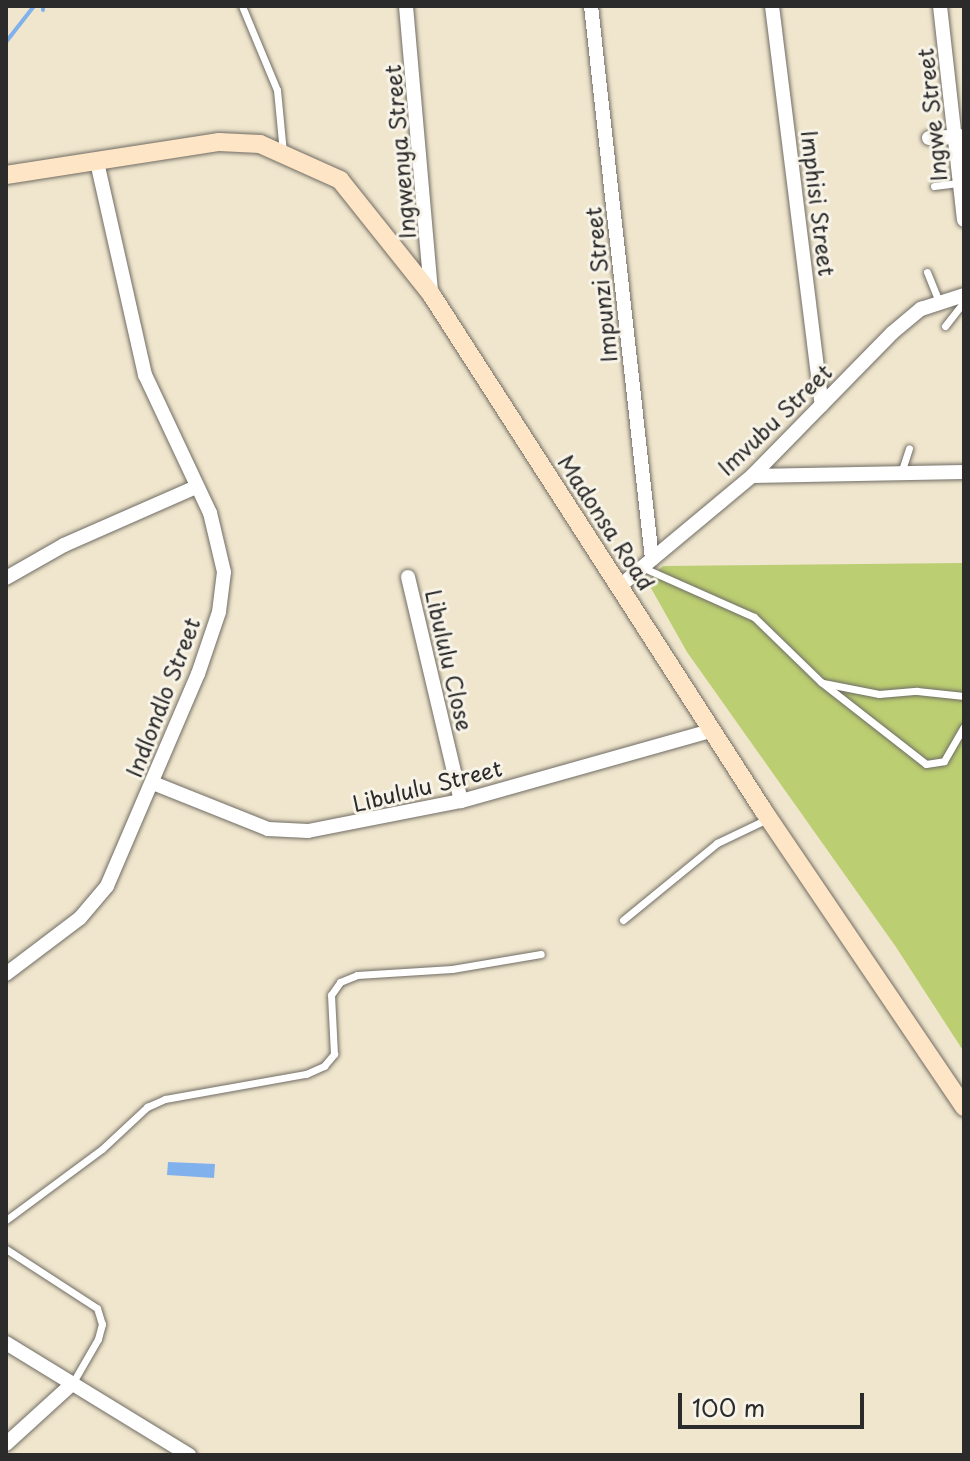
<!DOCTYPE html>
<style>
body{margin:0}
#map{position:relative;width:970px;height:1461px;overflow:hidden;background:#f0e6cd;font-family:"Playpen Sans",sans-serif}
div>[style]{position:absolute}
.green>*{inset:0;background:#bbce71}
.water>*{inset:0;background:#80b1ec}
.stream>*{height:4px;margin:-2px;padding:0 2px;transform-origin:2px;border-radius:2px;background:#80b1ec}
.roads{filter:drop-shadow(0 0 2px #706c64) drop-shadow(0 0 2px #706c64)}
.lane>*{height:7px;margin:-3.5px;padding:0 3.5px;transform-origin:3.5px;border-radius:3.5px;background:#fff}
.street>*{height:14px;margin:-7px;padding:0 7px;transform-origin:7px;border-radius:7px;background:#fff}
.secondary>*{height:18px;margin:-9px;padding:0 9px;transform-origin:9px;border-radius:9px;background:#fee5c5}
span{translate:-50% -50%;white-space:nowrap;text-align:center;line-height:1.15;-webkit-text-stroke:6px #f7f3e8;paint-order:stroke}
.street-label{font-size:22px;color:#2b2b2b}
.frame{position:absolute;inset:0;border:8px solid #2b2b2b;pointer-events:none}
.scale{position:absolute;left:678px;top:1393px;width:186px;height:36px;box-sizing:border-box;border:4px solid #2b2b2b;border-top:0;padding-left:10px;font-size:24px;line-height:28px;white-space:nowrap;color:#2b2b2b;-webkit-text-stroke:6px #f7f3e8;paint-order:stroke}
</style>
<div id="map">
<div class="green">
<div style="clip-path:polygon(964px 563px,964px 1052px,896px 947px,687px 652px,647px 581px,663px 566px)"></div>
</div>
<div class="water">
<div style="clip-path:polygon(168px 1162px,215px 1164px,214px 1178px,167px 1175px)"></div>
</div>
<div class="stream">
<div style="left:43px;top:10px;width:4px;rotate:-90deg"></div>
<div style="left:6px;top:42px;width:46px;rotate:-52.1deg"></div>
</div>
<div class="roads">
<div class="lane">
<div style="left:242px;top:6px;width:91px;rotate:67.4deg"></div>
<div style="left:277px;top:90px;width:62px;rotate:84.5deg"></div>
<div style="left:934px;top:186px;width:26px;rotate:-7deg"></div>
<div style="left:927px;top:272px;width:32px;rotate:68deg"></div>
<div style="left:945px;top:326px;width:31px;rotate:-52deg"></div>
<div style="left:901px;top:473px;width:26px;rotate:-72deg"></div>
<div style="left:644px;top:568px;width:120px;rotate:24deg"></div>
<div style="left:754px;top:617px;width:93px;rotate:44.1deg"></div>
<div style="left:821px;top:682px;width:133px;rotate:38deg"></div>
<div style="left:926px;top:764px;width:18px;rotate:-9deg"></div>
<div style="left:944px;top:761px;width:39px;rotate:-60deg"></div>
<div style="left:823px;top:683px;width:57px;rotate:11.1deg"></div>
<div style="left:879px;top:694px;width:38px;rotate:-5deg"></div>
<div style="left:917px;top:691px;width:47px;rotate:6.1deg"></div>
<div style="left:623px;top:920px;width:122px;rotate:-39.3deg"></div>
<div style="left:717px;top:843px;width:55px;rotate:-25.6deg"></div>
<div style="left:6px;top:1220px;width:119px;rotate:-36.5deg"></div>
<div style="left:102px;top:1149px;width:62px;rotate:-43deg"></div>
<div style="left:147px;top:1107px;width:20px;rotate:-24deg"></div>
<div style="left:165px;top:1099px;width:143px;rotate:-10.1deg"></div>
<div style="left:306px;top:1074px;width:20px;rotate:-24deg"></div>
<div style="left:324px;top:1066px;width:16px;rotate:-50deg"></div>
<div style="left:334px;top:1054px;width:59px;rotate:-92.9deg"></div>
<div style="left:331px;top:995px;width:16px;rotate:-55deg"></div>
<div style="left:340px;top:982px;width:18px;rotate:-22deg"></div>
<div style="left:357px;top:975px;width:95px;rotate:-3.6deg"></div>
<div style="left:452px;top:969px;width:90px;rotate:-9.6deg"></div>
<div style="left:6px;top:1249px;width:108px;rotate:33deg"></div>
<div style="left:97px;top:1308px;width:17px;rotate:73deg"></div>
<div style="left:102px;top:1324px;width:16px;rotate:105deg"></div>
<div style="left:98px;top:1339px;width:52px;rotate:120deg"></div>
</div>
<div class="street">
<div style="left:406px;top:6px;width:289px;rotate:85deg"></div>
<div style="left:591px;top:6px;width:556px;rotate:83.71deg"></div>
<div style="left:772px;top:6px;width:402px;rotate:82.9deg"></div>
<div style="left:940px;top:6px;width:215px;rotate:83.6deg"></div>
<div style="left:929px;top:138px;width:35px;rotate:-3deg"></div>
<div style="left:752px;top:476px;width:212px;rotate:-1.1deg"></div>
<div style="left:408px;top:577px;width:230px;rotate:76.7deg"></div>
<div style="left:6px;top:578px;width:67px;rotate:-29.6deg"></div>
<div style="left:64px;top:545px;width:142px;rotate:-23.7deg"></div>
<div style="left:620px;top:586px;width:172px;rotate:-39.8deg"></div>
<div style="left:752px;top:476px;width:200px;rotate:-45.6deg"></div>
<div style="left:892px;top:333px;width:38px;rotate:-40deg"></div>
<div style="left:921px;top:309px;width:45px;rotate:-18deg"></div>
<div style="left:153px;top:783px;width:124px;rotate:21.8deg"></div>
<div style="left:268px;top:829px;width:40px;rotate:2.9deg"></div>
<div style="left:308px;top:831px;width:156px;rotate:-11.1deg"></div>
<div style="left:461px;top:801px;width:262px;rotate:-15.7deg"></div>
<div style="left:6px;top:974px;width:93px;rotate:-37.1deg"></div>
<div style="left:80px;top:918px;width:42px;rotate:-49.8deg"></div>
<div style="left:107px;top:886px;width:231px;rotate:-66.8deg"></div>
<div style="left:198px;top:674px;width:65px;rotate:-71.3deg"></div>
<div style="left:219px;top:612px;width:40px;rotate:-82.9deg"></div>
<div style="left:224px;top:572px;width:61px;rotate:-103.3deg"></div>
<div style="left:210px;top:513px;width:153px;rotate:-115.2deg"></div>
<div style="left:145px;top:375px;width:218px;rotate:-102.7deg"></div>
<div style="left:6px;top:1343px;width:215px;rotate:31.5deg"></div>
<div style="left:6px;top:1444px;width:89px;rotate:-42.3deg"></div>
</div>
<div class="secondary">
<div style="left:6px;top:175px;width:216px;rotate:-8.8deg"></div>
<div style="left:219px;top:142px;width:41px;rotate:2.8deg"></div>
<div style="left:260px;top:144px;width:88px;rotate:24.2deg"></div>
<div style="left:340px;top:180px;width:146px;rotate:51.4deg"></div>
<div style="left:431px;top:294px;width:614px;rotate:57.24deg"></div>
<div style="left:763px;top:810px;width:359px;rotate:55.9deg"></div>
</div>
</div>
<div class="street-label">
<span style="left:931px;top:115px;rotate:-96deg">Ingwe Street</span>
<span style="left:399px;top:152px;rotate:-95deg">Ingwenya Street</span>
<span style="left:819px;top:203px;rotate:83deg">Imphisi Street</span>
<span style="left:600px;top:285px;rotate:-96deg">Impunzi Street</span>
<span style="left:774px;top:419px;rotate:-44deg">Imvubu Street</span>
<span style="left:607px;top:522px;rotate:57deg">Madonsa Road</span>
<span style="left:450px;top:660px;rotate:77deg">Libululu Close</span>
<span style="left:162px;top:697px;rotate:-69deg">Indlondlo Street</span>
<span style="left:427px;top:785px;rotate:-14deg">Libululu Street</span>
</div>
<div class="frame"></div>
<div class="scale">100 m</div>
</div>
